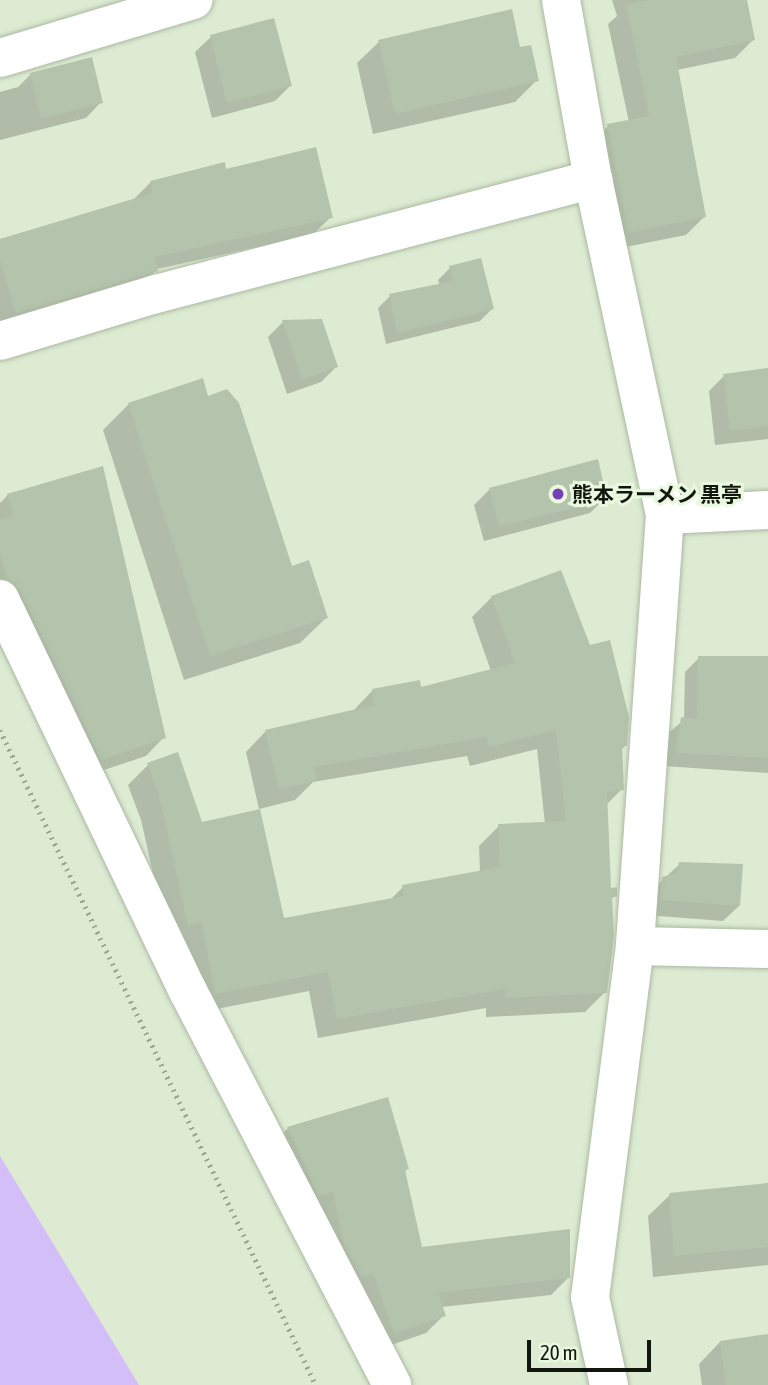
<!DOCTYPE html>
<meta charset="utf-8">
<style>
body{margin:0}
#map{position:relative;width:768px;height:1385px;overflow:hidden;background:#dcebd2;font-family:"Asap Condensed","Noto Sans JP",sans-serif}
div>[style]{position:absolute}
.water>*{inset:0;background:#d4bef7}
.shadow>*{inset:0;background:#0003}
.building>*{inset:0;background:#b4c3ab}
.path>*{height:4.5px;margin-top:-2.25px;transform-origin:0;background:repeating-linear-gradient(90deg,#9ba793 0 2px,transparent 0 7px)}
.roads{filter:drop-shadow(0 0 2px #abb9a2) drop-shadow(0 0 2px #abb9a2)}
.minor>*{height:38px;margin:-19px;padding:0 19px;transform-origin:19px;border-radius:19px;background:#fff}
.dots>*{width:19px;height:19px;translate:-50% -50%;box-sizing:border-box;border:4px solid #e9f8df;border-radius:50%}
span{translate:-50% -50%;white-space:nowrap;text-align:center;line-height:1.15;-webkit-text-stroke:6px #e9f8df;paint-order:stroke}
.poi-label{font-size:21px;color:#11160e;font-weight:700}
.left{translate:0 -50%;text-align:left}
.scale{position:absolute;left:527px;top:1340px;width:124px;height:32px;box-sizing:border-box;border:4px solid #11160e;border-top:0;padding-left:9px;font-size:21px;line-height:24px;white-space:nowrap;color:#11160e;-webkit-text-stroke:5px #e9f8df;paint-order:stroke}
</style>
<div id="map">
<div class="water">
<div style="clip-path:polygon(0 1156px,139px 1385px,0 1385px)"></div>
</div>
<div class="shadow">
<div style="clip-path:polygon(612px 0,745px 0,753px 40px,735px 58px,677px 70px,704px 217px,686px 235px,610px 250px,590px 144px,608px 126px,629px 122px,608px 24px,617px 16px)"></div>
<div style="clip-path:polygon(211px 37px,290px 86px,275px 101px,212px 118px,195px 52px)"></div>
<div style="clip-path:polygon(379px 42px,519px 50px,537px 80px,515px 102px,373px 134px,357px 63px)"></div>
<div style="clip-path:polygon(31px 74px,101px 102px,86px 118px,0 140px,0 92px,18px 87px)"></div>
<div style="clip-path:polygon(225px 171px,331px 217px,312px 235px,157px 269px,138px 289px,0 329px,0 241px,132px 201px,151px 182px)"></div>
<div style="clip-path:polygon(450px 268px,492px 309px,480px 321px,386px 344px,378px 308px,390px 296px,440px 286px,438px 280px)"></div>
<div style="clip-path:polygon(283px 322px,336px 367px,321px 382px,287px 394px,268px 337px)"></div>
<div style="clip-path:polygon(768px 370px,768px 439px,715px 445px,709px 391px,724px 376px)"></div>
<div style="clip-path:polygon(129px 404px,291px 568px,326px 618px,300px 643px,184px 680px,103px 430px)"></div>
<div style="clip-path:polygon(490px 489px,605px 498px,590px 513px,484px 541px,474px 505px)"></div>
<div style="clip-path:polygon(8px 495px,164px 737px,146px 756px,83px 777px,0 607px,0 503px)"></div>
<div style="clip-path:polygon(492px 597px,625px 746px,621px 750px,622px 789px,606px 805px,610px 890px,615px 896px,610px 900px,605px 992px,585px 1012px,486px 1017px,486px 1008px,318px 1038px,309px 991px,196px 1013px,169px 945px,141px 820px,128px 785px,148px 765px,283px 920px,390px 900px,403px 887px,480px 873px,479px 846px,499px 826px,545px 824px,537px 749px,470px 766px,467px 756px,313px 782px,295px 800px,259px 809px,246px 752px,265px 732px,353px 711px,372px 691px,420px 689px,491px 671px,472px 617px)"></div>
<div style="clip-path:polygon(699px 658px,768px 658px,768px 773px,663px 766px,668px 733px,684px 720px,685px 672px)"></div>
<div style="clip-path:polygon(680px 864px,739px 906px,723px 921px,646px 915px,647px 894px)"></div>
<div style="clip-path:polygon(288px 1128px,407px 1169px,404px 1173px,420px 1249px,569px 1277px,551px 1295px,441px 1307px,444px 1315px,426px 1333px,377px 1350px,270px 1146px)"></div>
<div style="clip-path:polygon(768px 1185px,768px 1265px,653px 1277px,648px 1216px,670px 1195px)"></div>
<div style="clip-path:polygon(768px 1336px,768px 1385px,702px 1385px,699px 1364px,720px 1342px)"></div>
</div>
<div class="building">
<div style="clip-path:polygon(648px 0,747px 0,755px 40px,676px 57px,706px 217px,628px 233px,607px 124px,649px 116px,626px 5px)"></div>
<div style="clip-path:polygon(512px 9px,520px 47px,531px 45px,539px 81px,395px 114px,378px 40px)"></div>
<div style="clip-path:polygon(274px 18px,292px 86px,227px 103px,210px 35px)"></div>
<div style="clip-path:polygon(92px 57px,103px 103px,41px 119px,30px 73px)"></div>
<div style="clip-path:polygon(316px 147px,333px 218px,154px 257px,158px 271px,16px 313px,0 260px,0 239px,153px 193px,150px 181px,225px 162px,226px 169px)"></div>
<div style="clip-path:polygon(481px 258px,494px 309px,397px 333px,389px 294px,453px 281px,449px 266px)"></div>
<div style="clip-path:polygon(322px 319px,338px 367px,302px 380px,282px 320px)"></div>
<div style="clip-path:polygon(768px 368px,768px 426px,730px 431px,723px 374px)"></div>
<div style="clip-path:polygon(203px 378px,208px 396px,227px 389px,239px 403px,292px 566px,309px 560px,328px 618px,210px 656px,128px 403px)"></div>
<div style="clip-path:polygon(598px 459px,607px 499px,499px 527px,489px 488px)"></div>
<div style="clip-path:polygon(103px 466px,166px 738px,101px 760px,20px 590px,7px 579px,0 554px,0 520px,14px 516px,7px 494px)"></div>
<div style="clip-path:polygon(561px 570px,590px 645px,610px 640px,629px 717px,627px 746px,622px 746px,624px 790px,607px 792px,611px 888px,617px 887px,617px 897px,612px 896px,614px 936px,607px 993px,506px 998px,505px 989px,337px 1019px,328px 972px,215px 994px,202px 923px,188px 926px,160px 799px,147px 763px,178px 752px,202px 822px,260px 809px,284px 918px,404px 896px,402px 885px,500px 867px,498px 824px,566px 821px,556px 730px,489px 747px,487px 737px,314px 767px,317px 780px,279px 790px,265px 730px,374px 705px,372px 689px,420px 680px,421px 687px,515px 663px,491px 596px)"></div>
<div style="clip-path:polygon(698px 656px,768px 656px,768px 758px,676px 753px,681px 717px,697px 719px)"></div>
<div style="clip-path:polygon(679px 862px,743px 864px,740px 906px,660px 900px,662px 877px,677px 873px)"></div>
<div style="clip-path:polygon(388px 1097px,409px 1169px,405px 1170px,422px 1247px,570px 1229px,570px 1278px,438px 1293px,446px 1316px,394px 1334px,373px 1274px,361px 1277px,344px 1245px,333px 1192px,319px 1196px,287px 1127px)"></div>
<div style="clip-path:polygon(768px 1183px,768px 1247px,674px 1256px,669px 1193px)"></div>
<div style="clip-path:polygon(768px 1334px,768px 1385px,726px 1385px,720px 1341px)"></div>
</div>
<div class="path">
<div style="left:0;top:730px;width:727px;rotate:64.25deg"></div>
</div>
<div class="roads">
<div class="minor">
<div style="left:561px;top:0;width:182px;rotate:79.9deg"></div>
<div style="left:593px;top:179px;width:344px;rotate:77.9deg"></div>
<div style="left:665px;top:515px;width:432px;rotate:94deg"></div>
<div style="left:635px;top:946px;width:354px;rotate:97.3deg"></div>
<div style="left:590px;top:1297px;width:90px;rotate:77.8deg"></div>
<div style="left:0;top:58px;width:202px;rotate:-16.7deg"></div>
<div style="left:0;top:341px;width:163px;rotate:-16.8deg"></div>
<div style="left:156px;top:294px;width:452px;rotate:-14.7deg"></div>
<div style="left:665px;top:515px;width:103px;rotate:-2.8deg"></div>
<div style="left:0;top:599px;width:435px;rotate:64.4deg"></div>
<div style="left:188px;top:991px;width:444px;rotate:62.6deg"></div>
<div style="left:635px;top:946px;width:133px;rotate:1.3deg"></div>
</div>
</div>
<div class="dots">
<div style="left:558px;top:494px;background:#7840b6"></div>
</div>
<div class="poi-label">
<span class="left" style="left:572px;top:494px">熊本ラーメン 黒亭</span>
</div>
<div class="scale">20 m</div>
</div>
